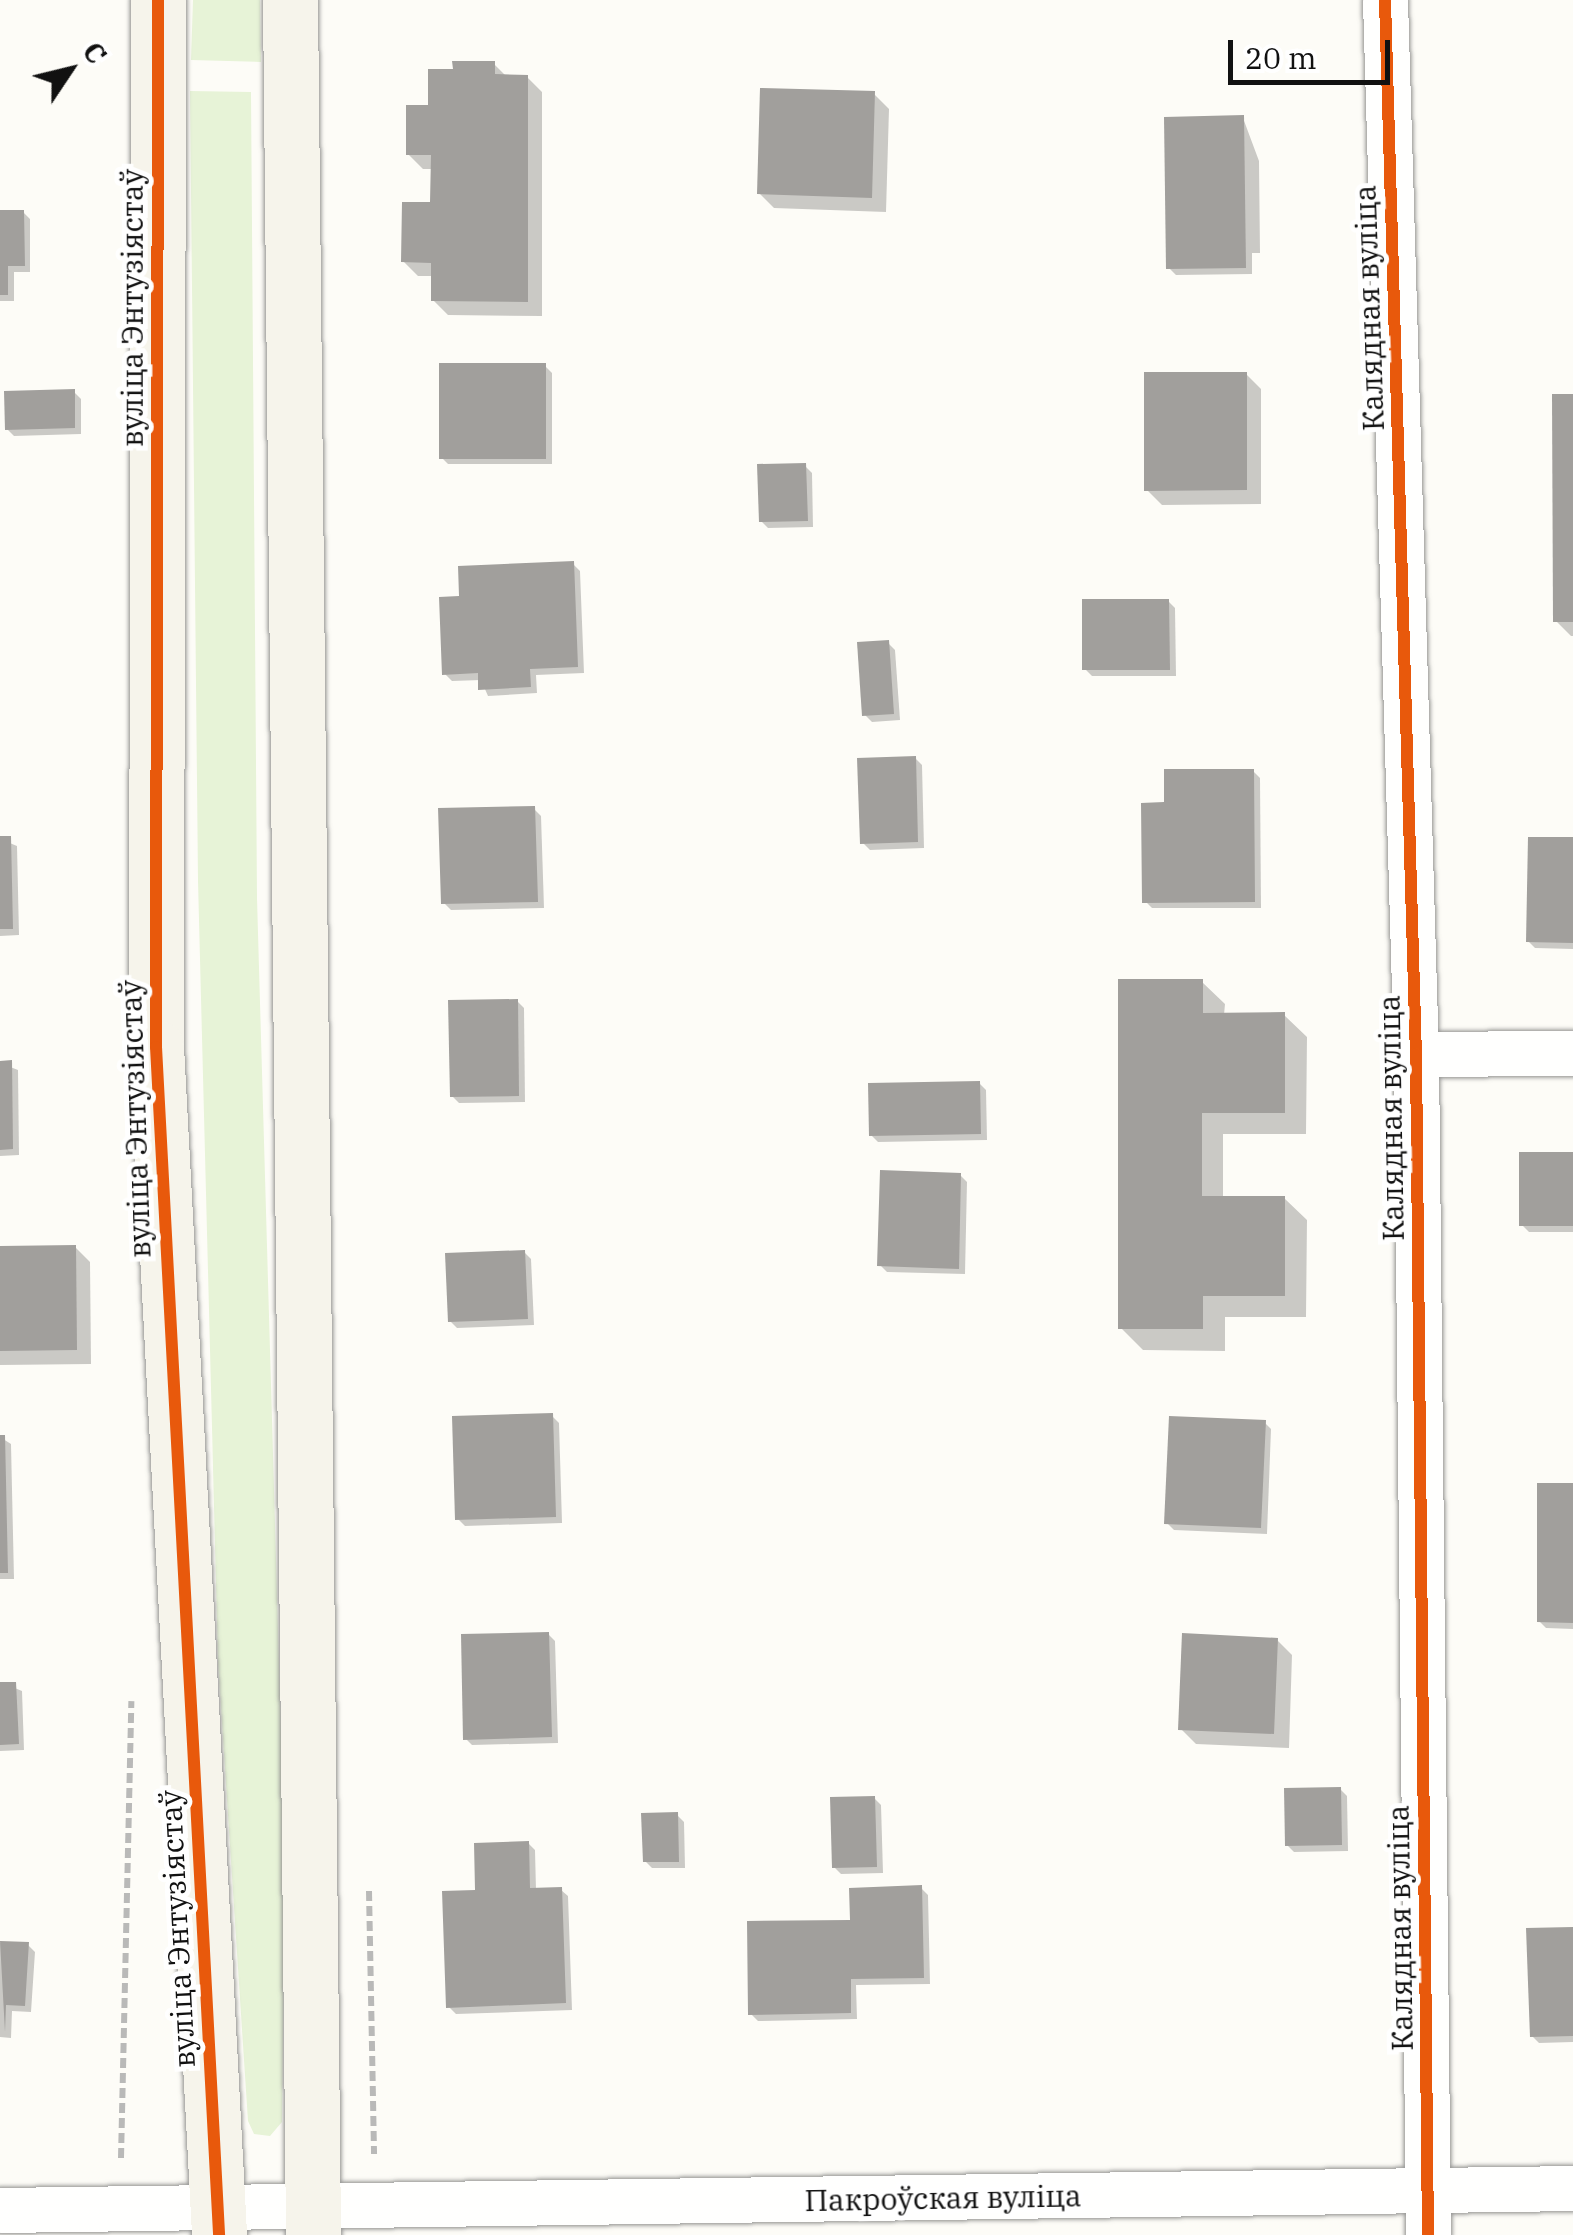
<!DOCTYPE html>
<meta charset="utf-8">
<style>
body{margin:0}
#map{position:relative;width:1573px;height:2235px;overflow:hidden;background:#fdfcf7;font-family:"IBM Plex Serif",serif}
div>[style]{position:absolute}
.green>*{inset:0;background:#e7f3d7}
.shadow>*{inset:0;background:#0003}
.building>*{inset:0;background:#a19f9c}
.path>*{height:6px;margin-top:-3px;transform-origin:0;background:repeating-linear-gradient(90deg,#b9b9b8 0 10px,transparent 0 15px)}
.roads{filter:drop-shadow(0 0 2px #979795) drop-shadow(0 0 2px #979795)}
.street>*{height:45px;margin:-22.5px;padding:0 22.5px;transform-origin:22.5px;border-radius:22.5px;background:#fffffe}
.secondary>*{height:55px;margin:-27.5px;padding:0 27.5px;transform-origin:27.5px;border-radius:27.5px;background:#f6f4eb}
.cycleway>*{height:12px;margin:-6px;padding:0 6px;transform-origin:6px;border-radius:6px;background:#e8590c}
span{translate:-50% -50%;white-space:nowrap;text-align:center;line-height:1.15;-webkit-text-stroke:10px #fff;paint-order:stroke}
.street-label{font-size:30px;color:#111}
.north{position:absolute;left:20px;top:20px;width:100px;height:100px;-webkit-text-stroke:8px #fff;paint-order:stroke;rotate:55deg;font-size:28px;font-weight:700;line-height:40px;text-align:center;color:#111}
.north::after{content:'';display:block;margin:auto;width:35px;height:45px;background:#111;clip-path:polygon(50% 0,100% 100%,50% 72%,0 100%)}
.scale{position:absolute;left:1228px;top:40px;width:162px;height:45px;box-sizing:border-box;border:5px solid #111;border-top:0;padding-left:12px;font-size:30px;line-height:35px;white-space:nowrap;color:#111;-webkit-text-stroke:8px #fff;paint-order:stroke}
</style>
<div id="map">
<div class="green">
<div style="clip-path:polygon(193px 0,260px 0,261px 62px,191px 60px)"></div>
<div style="clip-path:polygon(190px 91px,251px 92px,257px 898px,285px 1872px,282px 2122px,270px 2136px,254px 2134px,248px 2121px,218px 1662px,198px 881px)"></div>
</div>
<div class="shadow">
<div style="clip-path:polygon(494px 64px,507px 77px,527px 77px,542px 92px,542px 316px,448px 315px,433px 300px,433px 276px,418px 276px,403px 261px,433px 204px,433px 169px,423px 169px,408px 154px,430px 107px)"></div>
<div style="clip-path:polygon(874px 94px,889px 109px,886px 212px,774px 208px,759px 193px)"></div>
<div style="clip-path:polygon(1243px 118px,1259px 161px,1260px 253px,1252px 253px,1252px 274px,1176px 275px,1169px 268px)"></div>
<div style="clip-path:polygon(0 212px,23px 212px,30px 219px,30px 272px,14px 272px,14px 301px,0 301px)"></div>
<div style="clip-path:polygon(545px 366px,552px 373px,552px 464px,448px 464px,442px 458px)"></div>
<div style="clip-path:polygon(1246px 374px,1261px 389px,1261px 504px,1162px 505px,1147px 490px)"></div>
<div style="clip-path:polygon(74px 392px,81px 399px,81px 434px,14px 436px,7px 429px)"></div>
<div style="clip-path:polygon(1573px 397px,1573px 636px,1571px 636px,1556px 621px)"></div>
<div style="clip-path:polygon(805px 466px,812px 473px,813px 527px,768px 528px,761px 521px)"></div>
<div style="clip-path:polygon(573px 564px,580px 571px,584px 673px,536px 675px,537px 693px,488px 696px,481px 680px,452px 681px,445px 674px,462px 598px)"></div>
<div style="clip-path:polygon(1168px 601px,1175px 608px,1176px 676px,1092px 676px,1085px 669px)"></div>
<div style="clip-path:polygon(888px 643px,895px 650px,900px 720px,872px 722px,865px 715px)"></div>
<div style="clip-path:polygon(915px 758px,922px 765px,924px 848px,870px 850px,863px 843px)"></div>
<div style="clip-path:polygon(1253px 771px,1260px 778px,1261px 908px,1152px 908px,1145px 901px)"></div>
<div style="clip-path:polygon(534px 809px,541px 816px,544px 908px,451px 910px,444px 903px)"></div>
<div style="clip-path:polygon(0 839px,17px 846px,19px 935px,0 936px)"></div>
<div style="clip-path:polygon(1573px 840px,1573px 949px,1535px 948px,1528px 941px)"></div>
<div style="clip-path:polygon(1202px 982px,1225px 1004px,1224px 1015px,1284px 1015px,1307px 1037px,1306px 1134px,1223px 1134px,1223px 1198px,1284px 1198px,1307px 1220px,1306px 1317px,1225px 1317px,1225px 1351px,1143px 1350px,1121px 1328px)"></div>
<div style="clip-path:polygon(517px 1001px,524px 1008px,525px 1102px,459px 1103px,452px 1096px)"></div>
<div style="clip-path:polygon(0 1063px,18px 1070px,19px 1155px,0 1156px)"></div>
<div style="clip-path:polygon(979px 1083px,986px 1090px,987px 1140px,878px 1142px,871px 1135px)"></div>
<div style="clip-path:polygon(1573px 1154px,1573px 1232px,1529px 1232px,1522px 1225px)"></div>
<div style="clip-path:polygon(960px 1175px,967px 1182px,965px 1274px,887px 1272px,880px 1265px)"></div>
<div style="clip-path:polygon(75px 1247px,90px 1262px,91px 1364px,0 1365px,0 1249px)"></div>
<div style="clip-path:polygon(524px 1252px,531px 1259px,534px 1325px,457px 1328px,450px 1321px)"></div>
<div style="clip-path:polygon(552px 1416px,559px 1423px,562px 1523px,465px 1526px,458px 1519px)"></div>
<div style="clip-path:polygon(1264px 1422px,1271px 1429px,1267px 1534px,1174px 1530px,1167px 1523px)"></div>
<div style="clip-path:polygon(0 1437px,11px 1444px,14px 1579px,0 1579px)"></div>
<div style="clip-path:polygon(1573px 1485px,1573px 1629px,1546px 1628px,1539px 1621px)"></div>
<div style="clip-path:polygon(548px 1634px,555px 1641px,558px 1743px,472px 1745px,465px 1738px)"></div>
<div style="clip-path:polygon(1277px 1640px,1292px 1655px,1289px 1748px,1196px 1744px,1181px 1729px)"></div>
<div style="clip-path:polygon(0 1682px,22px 1691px,24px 1750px,0 1751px)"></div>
<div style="clip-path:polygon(1340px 1789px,1347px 1796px,1348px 1851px,1294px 1852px,1287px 1845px)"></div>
<div style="clip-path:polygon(874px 1798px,881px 1805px,883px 1873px,841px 1874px,834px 1867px)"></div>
<div style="clip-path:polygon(677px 1815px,684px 1822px,685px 1868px,652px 1868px,645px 1861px)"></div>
<div style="clip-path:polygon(528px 1843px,535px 1850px,536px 1890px,561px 1890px,568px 1896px,572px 2010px,456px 2014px,449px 2007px,478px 1892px)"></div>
<div style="clip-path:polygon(921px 1888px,928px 1895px,930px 1984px,856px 1985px,857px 2019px,758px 2021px,751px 2014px,852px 1922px)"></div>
<div style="clip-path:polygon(1573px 1929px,1573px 2042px,1539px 2043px,1532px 2036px)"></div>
<div style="clip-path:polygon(0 1943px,28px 1945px,35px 1952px,31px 2012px,12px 2011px,11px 2038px,0 2037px)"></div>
</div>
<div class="building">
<div style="clip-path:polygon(452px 61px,495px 61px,495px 74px,528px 75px,528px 302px,431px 301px,431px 263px,401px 262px,402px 202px,430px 202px,431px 155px,406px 155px,406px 105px,428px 105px,428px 69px,453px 69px)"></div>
<div style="clip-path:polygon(760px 88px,875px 91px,872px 198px,757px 194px)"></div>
<div style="clip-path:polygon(1244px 115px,1246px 268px,1166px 269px,1164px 117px)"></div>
<div style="clip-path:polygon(0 210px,24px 210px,25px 266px,8px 266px,8px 295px,0 295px)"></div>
<div style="clip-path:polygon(439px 363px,546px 363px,546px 459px,439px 459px)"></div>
<div style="clip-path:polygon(1144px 372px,1247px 372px,1247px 490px,1144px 491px)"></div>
<div style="clip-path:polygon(75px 389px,75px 428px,5px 430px,4px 391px)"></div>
<div style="clip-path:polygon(1552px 394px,1573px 394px,1573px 622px,1553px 622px)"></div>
<div style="clip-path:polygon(806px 463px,808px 521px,759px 522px,757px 464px)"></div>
<div style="clip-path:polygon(574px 561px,578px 667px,530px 669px,531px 687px,478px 690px,478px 673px,442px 675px,439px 597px,459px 596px,458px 566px)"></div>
<div style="clip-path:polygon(1082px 599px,1169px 599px,1170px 670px,1082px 670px)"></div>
<div style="clip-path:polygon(889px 640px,894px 714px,862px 716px,857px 642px)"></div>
<div style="clip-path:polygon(916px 756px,918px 842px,860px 844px,857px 758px)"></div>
<div style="clip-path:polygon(1164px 769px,1254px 769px,1255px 902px,1142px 903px,1141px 803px,1164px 802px)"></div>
<div style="clip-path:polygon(535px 806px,538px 902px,441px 904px,438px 808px)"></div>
<div style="clip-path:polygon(0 836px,11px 836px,13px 929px,0 929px)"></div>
<div style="clip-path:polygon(1528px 837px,1573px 837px,1573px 943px,1526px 942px)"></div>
<div style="clip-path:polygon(1118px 979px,1203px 979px,1203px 1013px,1285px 1012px,1285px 1113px,1202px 1113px,1202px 1196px,1285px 1196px,1285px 1296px,1203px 1296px,1203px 1329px,1118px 1329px)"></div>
<div style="clip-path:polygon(518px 999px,519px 1096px,450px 1097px,448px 1000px)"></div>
<div style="clip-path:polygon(12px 1060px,13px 1149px,0 1150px,0 1061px)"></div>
<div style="clip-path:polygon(980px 1081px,981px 1134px,869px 1136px,868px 1083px)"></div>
<div style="clip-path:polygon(1519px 1152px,1573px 1152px,1573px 1226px,1519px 1226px)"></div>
<div style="clip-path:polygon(880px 1170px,961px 1173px,959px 1269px,877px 1266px)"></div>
<div style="clip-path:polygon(76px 1245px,77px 1350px,0 1351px,0 1246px)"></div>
<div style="clip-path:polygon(525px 1250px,528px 1319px,448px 1322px,445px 1253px)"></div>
<div style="clip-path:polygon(553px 1413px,556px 1517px,455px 1520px,452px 1416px)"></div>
<div style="clip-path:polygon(1169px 1416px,1266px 1420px,1261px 1528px,1164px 1524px)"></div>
<div style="clip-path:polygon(0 1435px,5px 1435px,8px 1573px,0 1573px)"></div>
<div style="clip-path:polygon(1537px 1483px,1573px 1483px,1573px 1623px,1537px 1622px)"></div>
<div style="clip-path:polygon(549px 1632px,552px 1737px,463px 1740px,461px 1634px)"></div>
<div style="clip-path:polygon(1182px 1633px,1278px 1638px,1274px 1734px,1178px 1730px)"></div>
<div style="clip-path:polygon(0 1682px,16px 1682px,19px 1744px,0 1745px)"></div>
<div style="clip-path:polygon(1341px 1787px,1342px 1845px,1285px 1846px,1284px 1788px)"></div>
<div style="clip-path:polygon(875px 1796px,877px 1867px,832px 1868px,830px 1797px)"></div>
<div style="clip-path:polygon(678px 1812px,679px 1862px,643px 1862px,641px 1813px)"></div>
<div style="clip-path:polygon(529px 1841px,530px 1888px,562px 1887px,566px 2003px,446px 2008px,442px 1891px,475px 1890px,474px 1843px)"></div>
<div style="clip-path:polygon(922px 1885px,924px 1978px,851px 1979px,851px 2013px,748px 2015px,747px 1921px,850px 1920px,849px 1888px)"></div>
<div style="clip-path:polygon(1573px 1927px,1573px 2036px,1530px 2037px,1526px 1928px)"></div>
<div style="clip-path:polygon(0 1941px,29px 1942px,25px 2006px,6px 2005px,5px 2032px)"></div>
</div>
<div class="path">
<div style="left:369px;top:1891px;width:263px;rotate:88.9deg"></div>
<div style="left:121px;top:2158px;width:457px;rotate:-88.7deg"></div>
</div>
<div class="roads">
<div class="street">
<div style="left:1385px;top:0;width:1054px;rotate:88.32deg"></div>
<div style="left:1416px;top:1054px;width:1181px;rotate:89.42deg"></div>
<div style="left:1416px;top:1054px;width:157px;rotate:-0.4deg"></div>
<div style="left:0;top:2210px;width:1573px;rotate:-0.8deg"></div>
</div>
<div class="secondary">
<div style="left:158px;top:0;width:1047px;rotate:90.11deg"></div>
<div style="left:156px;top:1047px;width:1190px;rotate:86.96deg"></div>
<div style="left:290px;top:0;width:2235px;rotate:89.41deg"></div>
</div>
</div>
<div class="cycleway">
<div style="left:158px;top:0;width:1047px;rotate:90.11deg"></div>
<div style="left:156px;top:1047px;width:1190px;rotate:86.96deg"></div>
<div style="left:1385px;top:0;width:1054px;rotate:88.32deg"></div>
<div style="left:1416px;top:1054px;width:1181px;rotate:89.42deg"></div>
</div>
<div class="street-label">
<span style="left:132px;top:308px;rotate:-90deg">вуліца Энтузіястаў</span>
<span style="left:1369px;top:308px;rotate:-92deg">Калядная вуліца</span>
<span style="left:1391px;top:1118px;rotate:-91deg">Калядная вуліца</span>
<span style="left:135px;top:1119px;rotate:-92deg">вуліца Энтузіястаў</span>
<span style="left:1400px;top:1928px;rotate:-91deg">Калядная вуліца</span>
<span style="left:177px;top:1929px;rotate:-93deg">вуліца Энтузіястаў</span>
<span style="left:943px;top:2198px;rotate:-1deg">Пакроўская вуліца</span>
</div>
<div class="north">С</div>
<div class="scale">20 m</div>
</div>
